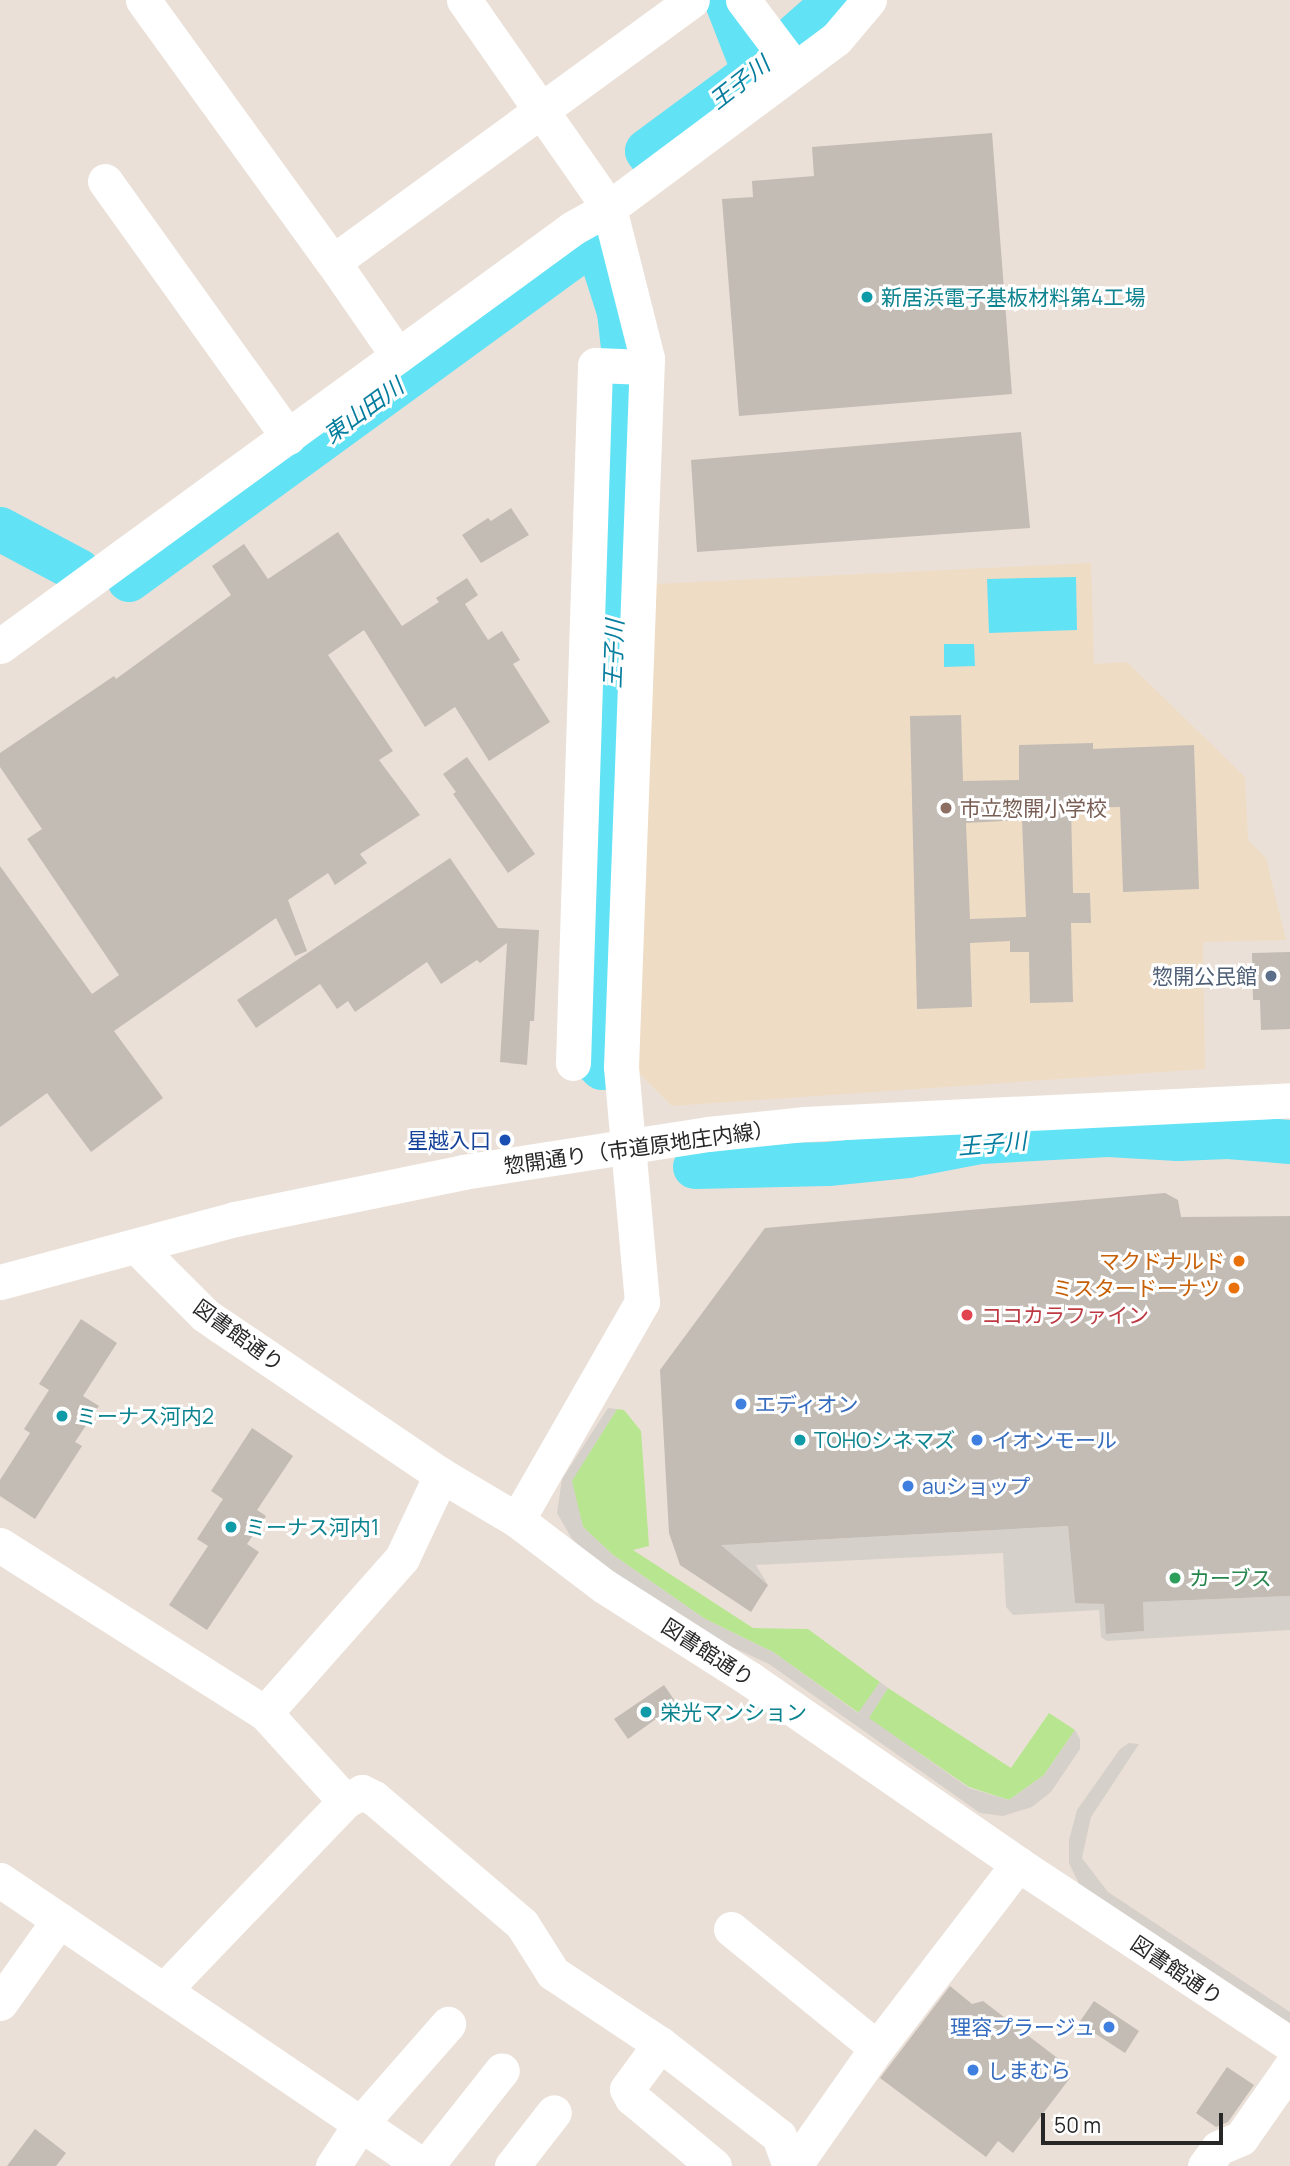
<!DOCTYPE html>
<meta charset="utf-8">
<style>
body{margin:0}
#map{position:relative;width:1290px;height:2166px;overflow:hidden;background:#ebe0d7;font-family:Manrope,"Noto Sans JP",sans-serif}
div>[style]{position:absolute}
.education>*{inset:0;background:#efdcc5}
.green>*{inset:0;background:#b8e690}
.plaza>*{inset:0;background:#d6d0ca}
.water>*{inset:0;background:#62e2f5}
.river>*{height:44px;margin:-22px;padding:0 22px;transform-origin:22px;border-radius:22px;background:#62e2f5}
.building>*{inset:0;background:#c2bcb4}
.minor>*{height:35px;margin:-17.5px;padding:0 17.5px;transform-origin:17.5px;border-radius:17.5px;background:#fff}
.dots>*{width:19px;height:19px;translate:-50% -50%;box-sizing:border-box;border:4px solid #fff;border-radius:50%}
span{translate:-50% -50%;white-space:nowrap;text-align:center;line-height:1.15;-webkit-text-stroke:6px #fff;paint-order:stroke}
.culture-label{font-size:21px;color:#0d838f}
.left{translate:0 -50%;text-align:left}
.education-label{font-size:21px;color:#785e54}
.service-label{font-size:21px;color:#4e5e75}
.right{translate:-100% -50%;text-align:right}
.transit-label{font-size:21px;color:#164399}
.street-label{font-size:21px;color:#272727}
.food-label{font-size:21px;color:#c56008}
.health-label{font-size:21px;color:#be3a42}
.shop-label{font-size:21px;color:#366cbe}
.leisure-label{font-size:21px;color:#27864d}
.water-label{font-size:23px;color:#057d9e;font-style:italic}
.scale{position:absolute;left:1041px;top:2113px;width:182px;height:32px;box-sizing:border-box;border:4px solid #272727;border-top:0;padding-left:9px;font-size:21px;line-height:24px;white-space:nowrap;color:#272727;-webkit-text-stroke:5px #fff;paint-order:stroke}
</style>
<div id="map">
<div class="education">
<div style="clip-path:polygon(1091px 563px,1094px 664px,1127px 662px,1245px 777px,1248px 840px,1266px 858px,1286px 940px,1203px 942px,1205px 1069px,672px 1106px,635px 1069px,654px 584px)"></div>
</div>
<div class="green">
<div style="clip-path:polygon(617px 1409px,624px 1410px,641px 1431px,649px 1546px,633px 1550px,753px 1628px,808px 1629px,880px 1682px,859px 1713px,773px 1652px,705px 1619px,613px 1555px,583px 1527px,571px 1481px)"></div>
<div style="clip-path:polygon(888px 1688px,1011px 1768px,1049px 1713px,1075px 1730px,1044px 1775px,1009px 1800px,969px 1787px,868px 1718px)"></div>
</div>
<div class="plaza">
<div style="clip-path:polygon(608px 1408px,617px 1409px,572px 1481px,583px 1527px,613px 1555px,705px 1619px,773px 1652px,858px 1713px,880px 1682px,888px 1688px,869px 1718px,969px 1788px,1009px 1800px,1044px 1775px,1075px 1730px,1080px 1739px,1080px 1749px,1051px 1792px,1032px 1807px,1003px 1816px,980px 1813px,769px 1664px,704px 1634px,591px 1557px,572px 1539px,557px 1513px,562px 1479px)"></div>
<div style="clip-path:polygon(1068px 1526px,1075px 1602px,1104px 1604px,1107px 1634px,1143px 1631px,1143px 1602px,1290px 1596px,1290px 1630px,1107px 1641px,1101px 1637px,1099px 1610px,1013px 1615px,1006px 1607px,1003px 1553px,756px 1565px,768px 1585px,702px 1529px,740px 1544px)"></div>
<div style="clip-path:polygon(1129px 1743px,1139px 1744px,1091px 1817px,1082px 1858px,1108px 1892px,1290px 2012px,1290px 2025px,1081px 1888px,1069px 1863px,1069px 1840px,1077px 1810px,1120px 1749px)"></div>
</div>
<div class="water">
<div style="clip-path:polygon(1076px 577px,1077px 630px,989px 633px,987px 579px)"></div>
<div style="clip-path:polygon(944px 644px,974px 644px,975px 666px,944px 667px)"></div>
</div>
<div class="river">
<div style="left:726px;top:0;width:77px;rotate:68.7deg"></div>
<div style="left:654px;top:161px;width:12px;rotate:-125deg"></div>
<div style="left:647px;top:151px;width:133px;rotate:-36.4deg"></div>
<div style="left:754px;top:72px;width:109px;rotate:-41.3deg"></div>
<div style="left:0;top:529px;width:89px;rotate:28deg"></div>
<div style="left:129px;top:580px;width:578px;rotate:-36.06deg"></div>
<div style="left:596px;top:240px;width:76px;rotate:72.3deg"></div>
<div style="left:619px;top:312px;width:54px;rotate:83.7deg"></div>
<div style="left:625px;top:366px;width:696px;rotate:92.47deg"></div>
<div style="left:595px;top:1061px;width:10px;rotate:45deg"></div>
<div style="left:695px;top:1167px;width:133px;rotate:-1.3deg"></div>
<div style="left:828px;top:1164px;width:80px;rotate:-5.7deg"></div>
<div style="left:908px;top:1156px;width:74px;rotate:-10.9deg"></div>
<div style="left:981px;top:1142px;width:127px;rotate:-3.2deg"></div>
<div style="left:1108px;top:1135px;width:70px;rotate:3.3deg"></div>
<div style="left:1178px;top:1139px;width:50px;rotate:-2.3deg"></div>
<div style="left:1228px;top:1137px;width:62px;rotate:4.6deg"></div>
</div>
<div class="building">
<div style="clip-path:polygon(992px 133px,1012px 394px,739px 416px,722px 199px,753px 197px,752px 181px,814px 176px,812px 147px)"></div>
<div style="clip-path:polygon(1021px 432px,1030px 528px,697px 552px,691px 460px)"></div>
<div style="clip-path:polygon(511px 508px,529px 535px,481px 563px,462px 535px,488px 518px,491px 521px)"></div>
<div style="clip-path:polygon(338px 532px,402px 626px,439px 602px,436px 598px,467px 578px,478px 595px,465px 604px,488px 640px,502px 631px,520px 660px,513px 664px,550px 722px,489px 761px,455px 707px,425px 727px,364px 630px,328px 655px,393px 751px,379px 760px,420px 815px,360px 854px,367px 863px,335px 885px,328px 873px,288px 900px,307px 951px,295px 956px,276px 918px,114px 1031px,163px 1098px,91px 1152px,47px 1093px,0 1127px,0 866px,92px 994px,119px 975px,27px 839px,42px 829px,0 767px,0 753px,114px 676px,116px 679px,231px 595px,212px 566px,244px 544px,268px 579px)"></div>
<div style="clip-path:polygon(evenodd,961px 715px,963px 781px,1019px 780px,1019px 745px,1093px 743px,1093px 749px,1194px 745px,1199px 889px,1123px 892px,1120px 807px,1071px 808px,1073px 893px,1090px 893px,1091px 923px,1071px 923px,1073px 1002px,1030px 1003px,1029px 952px,1010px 952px,1010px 941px,970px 943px,972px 1007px,917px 1009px,910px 716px,961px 715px,1022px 820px,1026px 917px,970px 919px,966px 823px,1022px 820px)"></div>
<div style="clip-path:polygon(467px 757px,535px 854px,508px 873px,453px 794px,456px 792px,443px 774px)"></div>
<div style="clip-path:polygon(450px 858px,498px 928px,539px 930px,534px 1021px,530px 1021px,527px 1065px,500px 1062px,507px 943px,480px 963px,477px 960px,441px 984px,427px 962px,355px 1012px,348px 1001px,337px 1009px,320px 984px,256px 1028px,237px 1000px)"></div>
<div style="clip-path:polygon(1290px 952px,1290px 1029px,1261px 1030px,1260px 1000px,1253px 1000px,1252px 953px)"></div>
<div style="clip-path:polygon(1165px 1193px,1178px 1200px,1181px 1217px,1290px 1216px,1290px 1596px,1143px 1602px,1144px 1631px,1106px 1634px,1104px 1604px,1075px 1603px,1068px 1526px,721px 1545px,768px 1585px,751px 1612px,680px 1565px,669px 1533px,660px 1370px,765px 1228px)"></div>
<div style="clip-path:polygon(81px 1319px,117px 1343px,83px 1396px,99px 1406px,75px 1442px,82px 1446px,35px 1519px,0 1496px,0 1480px,30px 1433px,24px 1429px,49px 1390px,39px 1384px)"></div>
<div style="clip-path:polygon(252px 1428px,293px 1456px,257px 1510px,266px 1516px,247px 1544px,259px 1552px,207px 1630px,169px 1605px,208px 1546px,197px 1539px,223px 1499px,211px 1491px)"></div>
<div style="clip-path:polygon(664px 1685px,677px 1704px,628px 1739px,614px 1719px)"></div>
<div style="clip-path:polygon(950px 1986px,972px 2004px,983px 2001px,1069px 2067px,1070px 2078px,1013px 2153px,998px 2141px,986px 2157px,880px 2078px)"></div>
<div style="clip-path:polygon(1094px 2001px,1139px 2031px,1125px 2053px,1079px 2023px)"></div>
<div style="clip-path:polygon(1227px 2067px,1254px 2085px,1228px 2122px,1216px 2127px,1196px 2113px)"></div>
<div style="clip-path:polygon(35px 2129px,66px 2153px,56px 2166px,7px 2166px)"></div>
</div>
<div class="minor">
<div style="left:143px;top:0;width:324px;rotate:54.1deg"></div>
<div style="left:333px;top:262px;width:114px;rotate:55.3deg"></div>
<div style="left:464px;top:0;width:254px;rotate:55.1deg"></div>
<div style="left:609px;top:208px;width:155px;rotate:75.8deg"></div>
<div style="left:647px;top:358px;width:709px;rotate:92.1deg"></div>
<div style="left:621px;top:1067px;width:236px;rotate:84.9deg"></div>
<div style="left:642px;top:1302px;width:251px;rotate:119.8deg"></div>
<div style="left:743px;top:0;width:86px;rotate:53deg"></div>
<div style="left:105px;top:181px;width:315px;rotate:54.4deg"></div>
<div style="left:333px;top:262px;width:444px;rotate:-36.1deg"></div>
<div style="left:0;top:646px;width:709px;rotate:-36.11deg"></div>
<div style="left:573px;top:228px;width:41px;rotate:-29.1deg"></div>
<div style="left:609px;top:208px;width:283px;rotate:-36.7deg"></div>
<div style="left:836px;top:39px;width:51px;rotate:-49.8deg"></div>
<div style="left:573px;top:1063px;width:698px;rotate:-88.19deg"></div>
<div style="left:595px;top:365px;width:51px;rotate:2.2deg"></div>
<div style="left:137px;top:1247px;width:96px;rotate:45deg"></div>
<div style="left:205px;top:1315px;width:19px;rotate:35deg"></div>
<div style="left:221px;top:1326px;width:266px;rotate:34.1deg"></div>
<div style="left:441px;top:1475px;width:88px;rotate:30.6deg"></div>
<div style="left:517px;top:1520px;width:109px;rotate:37.2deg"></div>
<div style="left:604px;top:1586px;width:173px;rotate:32.5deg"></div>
<div style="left:750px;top:1679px;width:326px;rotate:34.6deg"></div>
<div style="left:1018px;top:1864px;width:326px;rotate:33.5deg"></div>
<div style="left:0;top:1282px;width:243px;rotate:-15deg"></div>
<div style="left:235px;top:1219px;width:233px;rotate:-11.6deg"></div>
<div style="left:463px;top:1172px;width:248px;rotate:-8.8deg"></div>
<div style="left:708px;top:1134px;width:98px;rotate:-5.9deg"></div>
<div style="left:805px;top:1124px;width:486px;rotate:-2.8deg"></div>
<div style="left:0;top:1545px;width:314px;rotate:32.4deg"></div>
<div style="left:265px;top:1713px;width:119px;rotate:47.7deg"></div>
<div style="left:265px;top:1713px;width:207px;rotate:-48.5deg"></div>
<div style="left:402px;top:1558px;width:92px;rotate:-64.8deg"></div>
<div style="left:0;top:1880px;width:511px;rotate:34.06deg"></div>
<div style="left:731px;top:1929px;width:188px;rotate:39.2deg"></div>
<div style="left:164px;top:1990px;width:262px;rotate:-46.2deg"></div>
<div style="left:345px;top:1801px;width:19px;rotate:-28deg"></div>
<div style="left:362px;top:1792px;width:13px;rotate:27deg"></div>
<div style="left:374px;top:1798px;width:194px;rotate:40.4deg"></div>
<div style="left:522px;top:1924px;width:58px;rotate:57.7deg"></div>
<div style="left:553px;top:1973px;width:128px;rotate:33.6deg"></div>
<div style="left:0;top:2003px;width:102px;rotate:-54.6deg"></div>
<div style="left:333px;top:2166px;width:51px;rotate:-56.9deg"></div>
<div style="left:361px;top:2123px;width:132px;rotate:-48.7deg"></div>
<div style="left:426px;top:2166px;width:122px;rotate:-51.6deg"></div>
<div style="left:512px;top:2166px;width:68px;rotate:-52.1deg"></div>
<div style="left:714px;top:2166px;width:107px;rotate:-140.3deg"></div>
<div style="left:632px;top:2098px;width:10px;rotate:-119deg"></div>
<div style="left:627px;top:2089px;width:56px;rotate:-53.7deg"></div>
<div style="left:660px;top:2044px;width:150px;rotate:37.7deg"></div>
<div style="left:779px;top:2136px;width:32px;rotate:70deg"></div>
<div style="left:794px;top:2166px;width:144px;rotate:-54.9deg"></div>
<div style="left:877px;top:2048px;width:232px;rotate:-52.5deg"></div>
<div style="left:1205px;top:2166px;width:22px;rotate:-54deg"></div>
<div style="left:1218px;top:2148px;width:25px;rotate:-23deg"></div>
<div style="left:1241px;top:2138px;width:85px;rotate:-55deg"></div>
</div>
<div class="dots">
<div style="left:867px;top:297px;background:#0f9aa8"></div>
<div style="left:946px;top:808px;background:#8d6e63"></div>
<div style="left:1271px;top:976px;background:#5c6f8a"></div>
<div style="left:505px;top:1140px;background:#1a4fb4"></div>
<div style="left:1239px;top:1261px;background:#e8710a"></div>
<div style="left:1234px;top:1288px;background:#e8710a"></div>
<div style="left:967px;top:1315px;background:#e0444e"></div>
<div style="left:741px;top:1404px;background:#3f7fe0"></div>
<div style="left:62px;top:1416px;background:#0f9aa8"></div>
<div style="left:800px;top:1440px;background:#0f9aa8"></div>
<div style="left:977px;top:1440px;background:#3f7fe0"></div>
<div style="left:908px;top:1486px;background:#3f7fe0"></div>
<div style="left:231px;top:1527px;background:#0f9aa8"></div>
<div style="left:1175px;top:1578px;background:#2e9e5b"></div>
<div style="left:646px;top:1712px;background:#0f9aa8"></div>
<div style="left:1109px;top:2027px;background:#3f7fe0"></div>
<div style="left:973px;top:2070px;background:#3f7fe0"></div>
</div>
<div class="culture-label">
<span class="left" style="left:881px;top:297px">新居浜電子基板材料第4工場</span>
<span class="left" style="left:76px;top:1416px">ミーナス河内2</span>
<span class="left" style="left:814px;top:1440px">TOHOシネマズ</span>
<span class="left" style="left:245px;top:1527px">ミーナス河内1</span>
<span class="left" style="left:660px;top:1712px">栄光マンション</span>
</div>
<div class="education-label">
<span class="left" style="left:960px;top:808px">市立惣開小学校</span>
</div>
<div class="service-label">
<span class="right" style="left:1257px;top:976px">惣開公民館</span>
</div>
<div class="transit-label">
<span class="right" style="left:491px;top:1140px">星越入口</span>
</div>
<div class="street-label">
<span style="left:639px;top:1147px;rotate:-8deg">惣開通り（市道原地庄内線）</span>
<span style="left:239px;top:1335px;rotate:36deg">図書館通り</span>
<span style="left:708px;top:1652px;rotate:33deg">図書館通り</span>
<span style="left:1177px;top:1970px;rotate:34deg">図書館通り</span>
</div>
<div class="food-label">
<span class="right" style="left:1225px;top:1261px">マクドナルド</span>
<span class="right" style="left:1220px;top:1288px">ミスタードーナツ</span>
</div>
<div class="health-label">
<span class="left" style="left:981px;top:1315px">ココカラファイン</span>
</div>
<div class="shop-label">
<span class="left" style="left:755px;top:1404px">エディオン</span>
<span class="left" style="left:991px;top:1440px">イオンモール</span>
<span class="left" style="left:922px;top:1486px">auショップ</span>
<span class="right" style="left:1095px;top:2027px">理容プラージュ</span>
<span class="left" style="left:987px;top:2070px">しまむら</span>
</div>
<div class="leisure-label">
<span class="left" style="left:1189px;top:1578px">カーブス</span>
</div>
<div class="water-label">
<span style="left:739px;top:82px;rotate:-38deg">王子川</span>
<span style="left:363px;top:410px;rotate:-36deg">東山田川</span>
<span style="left:613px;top:654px;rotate:-88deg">王子川</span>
<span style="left:992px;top:1143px;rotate:-5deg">王子川</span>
</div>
<div class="scale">50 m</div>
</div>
